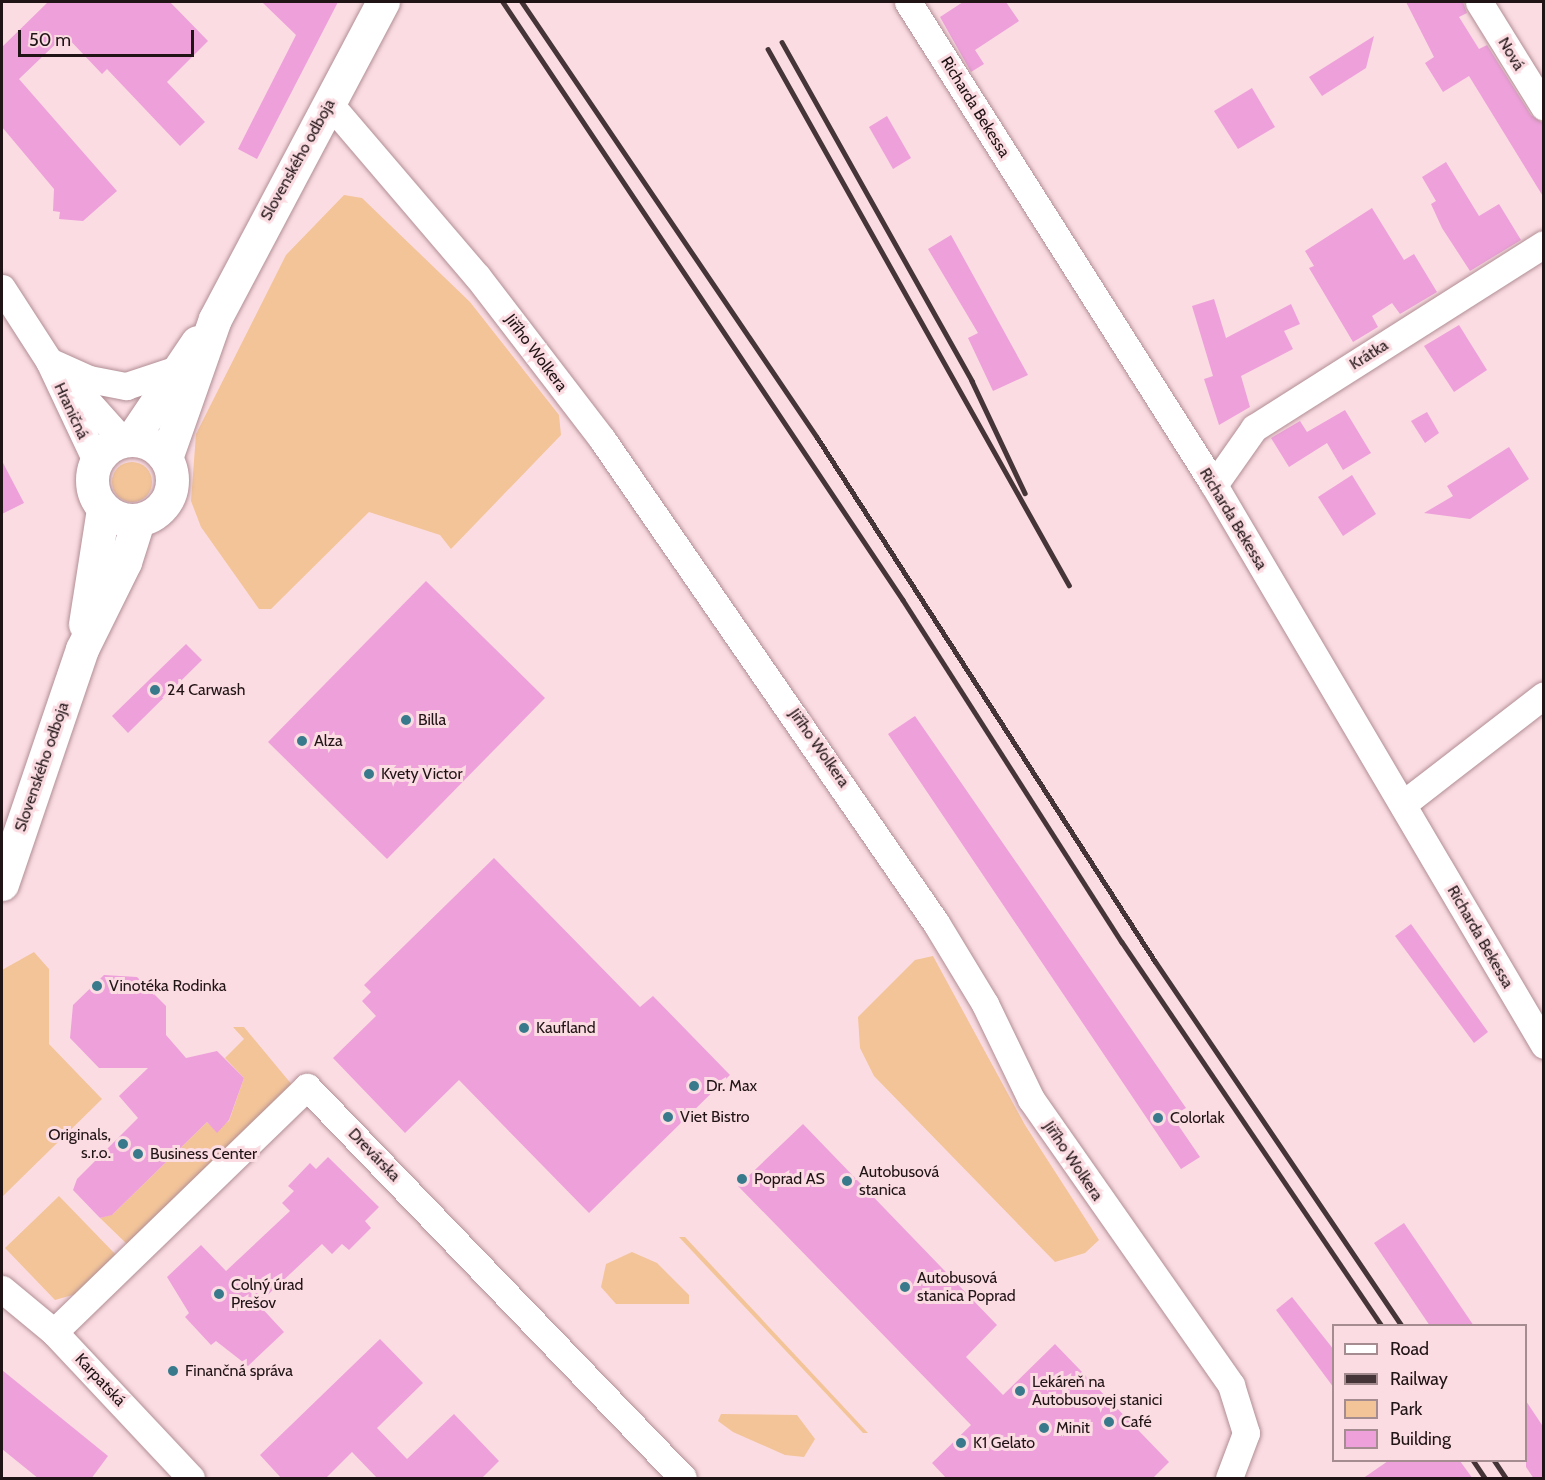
<!DOCTYPE html>
<meta charset="utf-8">
<style>
body{margin:0}
#map{position:relative;width:1545px;height:1480px;overflow:hidden;background:#fbdce2;font-family:Cabin,sans-serif}
div>[style]{position:absolute}
.green>*{inset:0;background:#f3c498}
.round{border-radius:50%}
.building>*{inset:0;background:#eea0db}
.roads{filter:drop-shadow(0 0 2px #b18e95) drop-shadow(0 0 2px #b18e95)}
.minor>*{height:27px;margin:-13.5px;padding:0 13.5px;transform-origin:13.5px;border-radius:13.5px;background:#fff}
.tertiary>*{height:33px;margin:-16.5px;padding:0 16.5px;transform-origin:16.5px;border-radius:16.5px;background:#fff}
.tertiary>.ring{margin:-16.5px;padding:0;box-sizing:content-box;background:none;border:33px solid #fff;border-radius:50%}
.rail>*{height:4.5px;margin:-2.25px;padding:0 2.25px;transform-origin:2.25px;border-radius:2.25px;background:#453538}
.dots>*{width:16px;height:16px;translate:-50% -50%;box-sizing:border-box;border:3px solid #fbdce2;border-radius:50%}
span{translate:-50% -50%;white-space:nowrap;text-align:center;line-height:1.15;-webkit-text-stroke:6px #fbdce2;paint-order:stroke}
.street-label{font-size:16px;color:#211417}
.poi-label{font-size:16px;color:#211417}
.left{translate:0 -50%;text-align:left}
.right{translate:-100% -50%;text-align:right}
.frame{position:absolute;inset:0;border:3px solid #211417;pointer-events:none}
.legend{position:absolute;left:1332px;top:1324px;width:195px;height:138px;box-sizing:border-box;background:#fbdce2;border:2px solid #a48c91;margin:0;padding:8px 10px;list-style:none;font-size:18px;color:#211417}
.legend li{display:flex;align-items:center;gap:12px;height:30px}
.legend b{width:30px;border:2px solid #a48c91}
.scale{position:absolute;left:18px;top:30px;width:176px;height:27px;box-sizing:border-box;border:3px solid #211417;border-top:0;padding-left:8px;font-size:18px;line-height:21px;white-space:nowrap;color:#211417;-webkit-text-stroke:4px #fbdce2;paint-order:stroke}
</style>
<div id="map">
<div class="green">
<div style="clip-path:polygon(344px 195px,362px 198px,470px 302px,559px 415px,561px 435px,451px 549px,440px 535px,369px 512px,271px 609px,259px 609px,201px 527px,191px 501px,196px 434px,286px 255px)"></div>
<div class="round" style="left:112px;top:462px;width:40px;height:40px"></div>
<div style="clip-path:polygon(34px 952px,49px 969px,49px 1044px,102px 1099px,2px 1197px,2px 970px)"></div>
<div style="clip-path:polygon(933px 956px,1025px 1125px,1099px 1240px,1085px 1253px,1055px 1262px,874px 1076px,860px 1048px,858px 1017px,915px 960px)"></div>
<div style="clip-path:polygon(233px 1027px,244px 1027px,293px 1086px,129px 1246px,100px 1218px,113px 1214px,207px 1122px,215px 1130px,229px 1121px,244px 1078px,225px 1058px,244px 1039px)"></div>
<div style="clip-path:polygon(59px 1196px,118px 1257px,76px 1294px,55px 1300px,5px 1248px)"></div>
<div style="clip-path:polygon(679px 1237px,685px 1237px,868px 1433px,863px 1433px)"></div>
<div style="clip-path:polygon(632px 1252px,657px 1263px,689px 1295px,689px 1304px,616px 1304px,601px 1287px,606px 1264px)"></div>
<div style="clip-path:polygon(721px 1414px,797px 1415px,815px 1439px,804px 1457px,785px 1455px,733px 1432px,718px 1421px)"></div>
</div>
<div class="building">
<div style="clip-path:polygon(48px 2px,170px 2px,208px 41px,167px 82px,205px 122px,180px 146px,107px 69px,102px 74px,65px 35px,19px 79px,117px 191px,83px 221px,59px 219px,60px 212px,53px 211px,54px 189px,2px 127px,2px 47px)"></div>
<div style="clip-path:polygon(262px 2px,338px 2px,257px 159px,238px 149px,296px 35px)"></div>
<div style="clip-path:polygon(963px 2px,1006px 2px,1019px 21px,975px 50px,984px 64px,971px 72px,940px 17px)"></div>
<div style="clip-path:polygon(1406px 2px,1463px 2px,1467px 13px,1459px 17px,1479px 49px,1487px 45px,1531px 115px,1544px 124px,1544px 198px,1469px 76px,1443px 92px,1425px 63px,1434px 57px)"></div>
<div style="clip-path:polygon(1374px 36px,1366px 68px,1322px 96px,1309px 77px)"></div>
<div style="clip-path:polygon(1252px 88px,1275px 127px,1238px 149px,1214px 111px)"></div>
<div style="clip-path:polygon(887px 116px,911px 158px,893px 169px,869px 127px)"></div>
<div style="clip-path:polygon(1446px 162px,1479px 216px,1499px 204px,1521px 240px,1470px 271px,1442px 228px,1431px 204px,1436px 201px,1422px 177px)"></div>
<div style="clip-path:polygon(1372px 208px,1404px 260px,1414px 254px,1437px 292px,1400px 314px,1392px 303px,1372px 316px,1378px 327px,1353px 342px,1309px 268px,1314px 266px,1305px 251px)"></div>
<div style="clip-path:polygon(951px 235px,1028px 375px,993px 391px,968px 338px,978px 333px,928px 249px)"></div>
<div style="clip-path:polygon(1214px 299px,1226px 338px,1291px 304px,1300px 324px,1284px 331px,1293px 349px,1241px 376px,1250px 407px,1219px 425px,1204px 379px,1213px 376px,1192px 306px)"></div>
<div style="clip-path:polygon(1459px 325px,1487px 370px,1454px 392px,1424px 346px)"></div>
<div style="clip-path:polygon(1345px 410px,1371px 453px,1343px 470px,1327px 443px,1289px 467px,1271px 438px,1300px 421px,1307px 432px)"></div>
<div style="clip-path:polygon(1427px 412px,1439px 433px,1425px 443px,1411px 421px)"></div>
<div style="clip-path:polygon(1509px 447px,1529px 479px,1470px 519px,1424px 513px,1453px 496px,1447px 486px)"></div>
<div style="clip-path:polygon(2px 461px,24px 503px,2px 514px)"></div>
<div style="clip-path:polygon(1352px 475px,1376px 514px,1343px 536px,1318px 497px)"></div>
<div style="clip-path:polygon(426px 581px,545px 698px,387px 859px,268px 742px)"></div>
<div style="clip-path:polygon(186px 644px,202px 660px,128px 733px,112px 716px)"></div>
<div style="clip-path:polygon(915px 716px,1186px 1108px,1172px 1116px,1200px 1157px,1181px 1169px,888px 734px)"></div>
<div style="clip-path:polygon(494px 858px,640px 1007px,653px 996px,730px 1075px,589px 1213px,459px 1080px,405px 1133px,333px 1058px,376px 1016px,362px 1001px,371px 992px,364px 985px)"></div>
<div style="clip-path:polygon(1411px 924px,1488px 1032px,1474px 1043px,1395px 936px)"></div>
<div style="clip-path:polygon(104px 975px,137px 977px,166px 1006px,166px 1035px,186px 1058px,217px 1051px,244px 1078px,229px 1120px,217px 1133px,207px 1122px,112px 1215px,100px 1218px,73px 1190px,77px 1179px,138px 1118px,119px 1096px,148px 1068px,99px 1068px,70px 1038px,73px 1005px)"></div>
<div style="clip-path:polygon(803px 1124px,997px 1325px,966px 1357px,1003px 1395px,1055px 1344px,1169px 1462px,1152px 1479px,947px 1479px,932px 1463px,971px 1425px,738px 1186px)"></div>
<div style="clip-path:polygon(328px 1157px,379px 1207px,365px 1221px,371px 1228px,349px 1250px,342px 1244px,332px 1254px,322px 1244px,258px 1304px,284px 1332px,248px 1366px,216px 1341px,211px 1345px,185px 1317px,189px 1313px,167px 1277px,201px 1245px,226px 1271px,290px 1211px,282px 1203px,294px 1191px,288px 1186px,310px 1163px,316px 1169px)"></div>
<div style="clip-path:polygon(1404px 1223px,1474px 1326px,1430px 1326px,1374px 1243px)"></div>
<div style="clip-path:polygon(1292px 1297px,1334px 1350px,1334px 1388px,1276px 1310px)"></div>
<div style="clip-path:polygon(380px 1339px,423px 1383px,377px 1428px,407px 1459px,454px 1414px,499px 1461px,481px 1479px,378px 1479px,352px 1452px,325px 1479px,282px 1479px,260px 1455px)"></div>
<div style="clip-path:polygon(2px 1370px,108px 1456px,91px 1479px,39px 1479px,2px 1449px)"></div>
<div style="clip-path:polygon(1526px 1401px,1544px 1428px,1544px 1479px,1534px 1479px,1526px 1467px)"></div>
<div style="clip-path:polygon(1388px 1461px,1460px 1461px,1473px 1479px,1362px 1479px)"></div>
</div>
<div class="roads">
<div class="minor">
<div style="left:908px;top:2px;width:572px;rotate:57.64deg"></div>
<div style="left:1214px;top:485px;width:650px;rotate:59.49deg"></div>
<div style="left:1479px;top:2px;width:123px;rotate:58.2deg"></div>
<div style="left:329px;top:103px;width:228px;rotate:49.5deg"></div>
<div style="left:477px;top:276px;width:205px;rotate:52.5deg"></div>
<div style="left:602px;top:439px;width:588px;rotate:55.39deg"></div>
<div style="left:936px;top:923px;width:95px;rotate:58.8deg"></div>
<div style="left:985px;top:1004px;width:106px;rotate:64.2deg"></div>
<div style="left:1031px;top:1099px;width:349px;rotate:55deg"></div>
<div style="left:1231px;top:1385px;width:50px;rotate:72.6deg"></div>
<div style="left:1246px;top:1433px;width:48px;rotate:110.7deg"></div>
<div style="left:2px;top:288px;width:87px;rotate:57.2deg"></div>
<div style="left:49px;top:361px;width:110px;rotate:64.8deg"></div>
<div style="left:49px;top:361px;width:44px;rotate:24.2deg"></div>
<div style="left:89px;top:379px;width:38px;rotate:11deg"></div>
<div style="left:126px;top:386px;width:54px;rotate:-18.4deg"></div>
<div style="left:63px;top:374px;width:90px;rotate:48.2deg"></div>
<div style="left:1214px;top:485px;width:70px;rotate:-54.9deg"></div>
<div style="left:1254px;top:428px;width:343px;rotate:-32.4deg"></div>
<div style="left:1403px;top:804px;width:178px;rotate:-37.7deg"></div>
<div style="left:2px;top:1289px;width:67px;rotate:39.6deg"></div>
<div style="left:54px;top:1332px;width:200px;rotate:46.8deg"></div>
<div style="left:54px;top:1332px;width:352px;rotate:-44.1deg"></div>
<div style="left:307px;top:1087px;width:542px;rotate:46.12deg"></div>
</div>
<div class="tertiary">
<div class="ring" style="left:92px;top:440px;width:47px;height:47px"></div>
<div style="left:131px;top:440px;width:118px;rotate:-56deg"></div>
<div style="left:166px;top:458px;width:147px;rotate:-70.6deg"></div>
<div style="left:215px;top:319px;width:359px;rotate:-62.1deg"></div>
<div style="left:85px;top:624px;width:116px;rotate:-81.1deg"></div>
<div style="left:2px;top:884px;width:248px;rotate:-71.2deg"></div>
<div style="left:82px;top:649px;width:97px;rotate:-63.7deg"></div>
<div style="left:125px;top:562px;width:43px;rotate:-72.4deg"></div>
</div>
</div>
<div class="rail">
<div style="left:503px;top:2px;width:719px;rotate:56.22deg"></div>
<div style="left:903px;top:600px;width:406px;rotate:57.4deg"></div>
<div style="left:1122px;top:942px;width:464px;rotate:55.9deg"></div>
<div style="left:522px;top:2px;width:526px;rotate:55.86deg"></div>
<div style="left:817px;top:437px;width:624px;rotate:57.18deg"></div>
<div style="left:1155px;top:961px;width:441px;rotate:55.9deg"></div>
<div style="left:782px;top:42px;width:389px;rotate:60.7deg"></div>
<div style="left:972px;top:381px;width:124px;rotate:64.7deg"></div>
<div style="left:768px;top:49px;width:615px;rotate:60.68deg"></div>
<div style="left:1473px;top:1460px;width:22px;rotate:56deg"></div>
<div style="left:1494px;top:1460px;width:22px;rotate:56deg"></div>
</div>
<div class="dots">
<div style="left:155px;top:690px;background:#387a8b"></div>
<div style="left:406px;top:720px;background:#387a8b"></div>
<div style="left:302px;top:741px;background:#387a8b"></div>
<div style="left:369px;top:774px;background:#387a8b"></div>
<div style="left:97px;top:986px;background:#387a8b"></div>
<div style="left:524px;top:1028px;background:#387a8b"></div>
<div style="left:694px;top:1086px;background:#387a8b"></div>
<div style="left:668px;top:1117px;background:#387a8b"></div>
<div style="left:1158px;top:1118px;background:#387a8b"></div>
<div style="left:123px;top:1144px;background:#387a8b"></div>
<div style="left:138px;top:1154px;background:#387a8b"></div>
<div style="left:742px;top:1179px;background:#387a8b"></div>
<div style="left:847px;top:1181px;background:#387a8b"></div>
<div style="left:905px;top:1287px;background:#387a8b"></div>
<div style="left:219px;top:1294px;background:#387a8b"></div>
<div style="left:173px;top:1371px;background:#387a8b"></div>
<div style="left:1020px;top:1391px;background:#387a8b"></div>
<div style="left:1109px;top:1422px;background:#387a8b"></div>
<div style="left:1044px;top:1428px;background:#387a8b"></div>
<div style="left:961px;top:1443px;background:#387a8b"></div>
</div>
<div class="street-label">
<span style="left:1511px;top:54px;rotate:59deg">Nová</span>
<span style="left:975px;top:107px;rotate:58deg">Richarda Bekessa</span>
<span style="left:298px;top:160px;rotate:-61deg">Slovenského odboja</span>
<span style="left:536px;top:353px;rotate:53deg">Jiřího Wolkera</span>
<span style="left:1369px;top:355px;rotate:-32deg">Krátka</span>
<span style="left:71px;top:411px;rotate:65deg">Hraničná</span>
<span style="left:1233px;top:519px;rotate:59deg">Richarda Bekessa</span>
<span style="left:819px;top:748px;rotate:55deg">Jiřího Wolkera</span>
<span style="left:42px;top:767px;rotate:-71deg">Slovenského odboja</span>
<span style="left:1480px;top:937px;rotate:60deg">Richarda Bekessa</span>
<span style="left:374px;top:1155px;rotate:46deg">Drevárska</span>
<span style="left:1073px;top:1161px;rotate:56deg">Jiřího Wolkera</span>
<span style="left:100px;top:1380px;rotate:47deg">Karpatská</span>
</div>
<div class="poi-label">
<span class="left" style="left:167px;top:690px">24 Carwash</span>
<span class="left" style="left:418px;top:720px">Billa</span>
<span class="left" style="left:314px;top:741px">Alza</span>
<span class="left" style="left:381px;top:774px">Kvety Victor</span>
<span class="left" style="left:109px;top:986px">Vinotéka Rodinka</span>
<span class="left" style="left:536px;top:1028px">Kaufland</span>
<span class="left" style="left:706px;top:1086px">Dr. Max</span>
<span class="left" style="left:680px;top:1117px">Viet Bistro</span>
<span class="left" style="left:1170px;top:1118px">Colorlak</span>
<span class="right" style="left:111px;top:1144px">Originals,<br>s.r.o.</span>
<span class="left" style="left:150px;top:1154px">Business Center</span>
<span class="left" style="left:859px;top:1181px">Autobusová<br>stanica</span>
<span class="left" style="left:754px;top:1179px">Poprad AS</span>
<span class="left" style="left:917px;top:1287px">Autobusová<br>stanica Poprad</span>
<span class="left" style="left:231px;top:1294px">Colný úrad<br>Prešov</span>
<span class="left" style="left:185px;top:1371px">Finančná správa</span>
<span class="left" style="left:1032px;top:1391px">Lekáreň na<br>Autobusovej stanici</span>
<span class="left" style="left:1121px;top:1422px">Café</span>
<span class="left" style="left:1056px;top:1428px">Minit</span>
<span class="left" style="left:973px;top:1443px">K1 Gelato</span>
</div>
<div class="frame"></div>
<ul class="legend">
<li><b style="height:8px;background:#fff"></b>Road</li>
<li><b style="height:8px;background:#453538"></b>Railway</li>
<li><b style="height:16px;background:#f3c498"></b>Park</li>
<li><b style="height:16px;background:#eea0db"></b>Building</li>
</ul>
<div class="scale">50 m</div>
</div>
